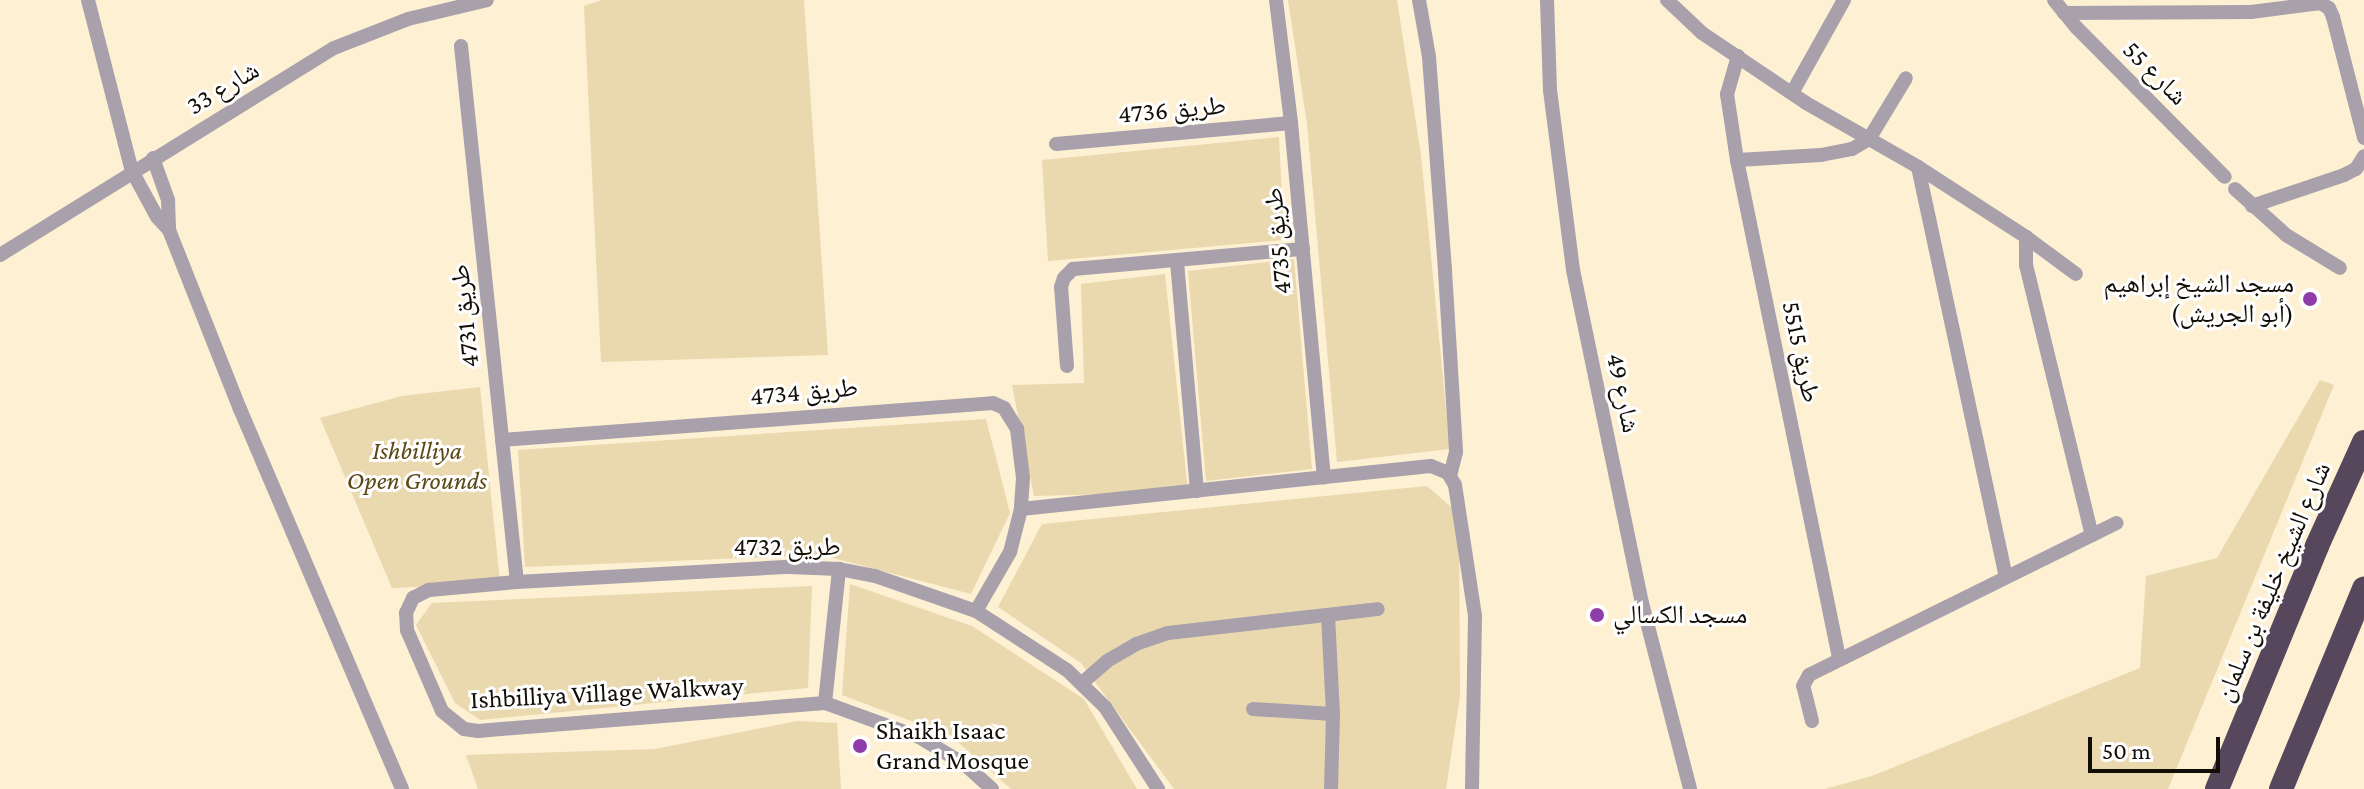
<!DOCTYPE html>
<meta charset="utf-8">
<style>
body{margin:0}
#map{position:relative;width:2364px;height:789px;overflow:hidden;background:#fdf0d3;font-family:"Crimson Pro","Noto Naskh Arabic",serif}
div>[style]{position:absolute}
.green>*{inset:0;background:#ead8ae}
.minor>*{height:14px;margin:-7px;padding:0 7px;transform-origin:7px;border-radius:7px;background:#a8a0ab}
.motorway>*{height:24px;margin:-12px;padding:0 12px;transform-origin:12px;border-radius:12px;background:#56475d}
.dots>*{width:22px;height:22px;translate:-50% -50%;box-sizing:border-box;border:4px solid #fefefe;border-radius:50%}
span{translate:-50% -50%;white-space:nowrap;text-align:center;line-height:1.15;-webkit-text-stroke:6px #fefefe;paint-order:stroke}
.street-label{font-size:26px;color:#120e05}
.poi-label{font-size:26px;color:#120e05}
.right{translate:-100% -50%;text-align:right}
.left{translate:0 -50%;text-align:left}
.park-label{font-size:26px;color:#5b4713;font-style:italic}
.scale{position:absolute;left:2088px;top:737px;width:132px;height:36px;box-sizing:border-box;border:4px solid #120e05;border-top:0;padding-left:10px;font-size:24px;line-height:28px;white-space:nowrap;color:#120e05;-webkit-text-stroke:6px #fefefe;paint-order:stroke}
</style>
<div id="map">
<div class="green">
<div style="clip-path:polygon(602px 0,804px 0,828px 355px,601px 362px,584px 6px)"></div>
<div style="clip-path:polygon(1288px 0,1397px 0,1421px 155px,1450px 449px,1337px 462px,1307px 124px)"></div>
<div style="clip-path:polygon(1279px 137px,1284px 240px,1048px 261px,1042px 160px)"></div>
<div style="clip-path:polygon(1294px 259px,1312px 469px,1206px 481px,1188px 271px)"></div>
<div style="clip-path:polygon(1165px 274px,1188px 492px,1034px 496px,1012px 385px,1084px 383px,1081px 284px)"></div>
<div style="clip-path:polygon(2320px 380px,2334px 385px,2168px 789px,1825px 789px,1872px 776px,2140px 668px,2146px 576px,2217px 558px)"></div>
<div style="clip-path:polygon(480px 387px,500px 583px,392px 588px,320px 418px,402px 396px)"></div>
<div style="clip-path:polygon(986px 419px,1010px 513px,971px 594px,822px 555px,525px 567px,518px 450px)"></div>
<div style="clip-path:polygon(1427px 486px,1459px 514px,1460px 696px,1446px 789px,1174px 789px,1081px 663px,998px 607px,1042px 524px)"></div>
<div style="clip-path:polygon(850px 584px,972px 626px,1084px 699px,1137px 789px,1011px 789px,951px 736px,842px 695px)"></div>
<div style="clip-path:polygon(812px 586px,808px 688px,480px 720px,455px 703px,416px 625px,432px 603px)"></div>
<div style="clip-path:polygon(797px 721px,837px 723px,841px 789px,478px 789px,466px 755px,655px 749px)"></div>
</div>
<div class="minor">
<div style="left:88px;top:0;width:177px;rotate:75.6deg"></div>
<div style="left:132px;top:171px;width:52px;rotate:61.5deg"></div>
<div style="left:157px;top:217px;width:18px;rotate:47deg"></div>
<div style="left:169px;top:230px;width:193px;rotate:68.4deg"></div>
<div style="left:240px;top:409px;width:413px;rotate:66.9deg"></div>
<div style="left:1276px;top:0;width:124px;rotate:83deg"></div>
<div style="left:1291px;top:123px;width:356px;rotate:84.7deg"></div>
<div style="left:1419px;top:0;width:58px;rotate:80deg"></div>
<div style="left:1429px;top:57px;width:215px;rotate:85.7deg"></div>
<div style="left:1445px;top:271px;width:181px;rotate:86.5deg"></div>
<div style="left:1456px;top:452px;width:25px;rotate:104deg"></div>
<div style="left:1547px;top:0;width:90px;rotate:88.1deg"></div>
<div style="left:1550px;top:90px;width:181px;rotate:82.7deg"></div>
<div style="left:1573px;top:270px;width:340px;rotate:78.3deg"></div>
<div style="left:1642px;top:603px;width:192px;rotate:75.5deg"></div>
<div style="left:1667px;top:0;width:48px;rotate:43.3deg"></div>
<div style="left:1702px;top:33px;width:125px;rotate:33.9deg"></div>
<div style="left:1806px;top:103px;width:129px;rotate:29.7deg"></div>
<div style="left:1918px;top:167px;width:129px;rotate:32.9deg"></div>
<div style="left:2026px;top:237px;width:62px;rotate:36.5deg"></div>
<div style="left:2054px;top:0;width:35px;rotate:51deg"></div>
<div style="left:2076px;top:27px;width:211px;rotate:45.2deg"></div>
<div style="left:2064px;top:13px;width:187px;rotate:-0.3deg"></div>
<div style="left:2251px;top:12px;width:70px;rotate:-7.4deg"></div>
<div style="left:2320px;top:3px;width:10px;rotate:29deg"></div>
<div style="left:2329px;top:8px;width:10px;rotate:66deg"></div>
<div style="left:2333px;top:17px;width:125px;rotate:75.6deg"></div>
<div style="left:461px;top:46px;width:539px;rotate:84.04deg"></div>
<div style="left:1738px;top:56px;width:40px;rotate:106deg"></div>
<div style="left:1727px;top:94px;width:67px;rotate:81.4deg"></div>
<div style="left:1737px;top:160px;width:508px;rotate:78.42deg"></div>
<div style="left:1792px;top:93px;width:107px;rotate:-60.8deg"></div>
<div style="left:1056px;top:144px;width:236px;rotate:-5.1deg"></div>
<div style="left:153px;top:158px;width:45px;rotate:70.3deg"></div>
<div style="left:168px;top:200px;width:30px;rotate:88deg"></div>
<div style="left:1737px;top:160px;width:84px;rotate:-3.4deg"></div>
<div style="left:1821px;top:155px;width:32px;rotate:-11deg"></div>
<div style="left:1852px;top:149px;width:20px;rotate:-30deg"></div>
<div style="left:1869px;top:139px;width:71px;rotate:-58.8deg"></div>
<div style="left:1918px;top:167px;width:419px;rotate:77.9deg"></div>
<div style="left:2235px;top:189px;width:69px;rotate:42deg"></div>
<div style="left:2286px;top:235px;width:63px;rotate:31.4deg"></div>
<div style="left:2252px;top:206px;width:97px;rotate:-18.6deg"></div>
<div style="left:2344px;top:175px;width:13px;rotate:-27deg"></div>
<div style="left:2356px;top:169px;width:15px;rotate:-58deg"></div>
<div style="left:2026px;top:237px;width:28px;rotate:90deg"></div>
<div style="left:2026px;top:265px;width:278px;rotate:76.3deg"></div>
<div style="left:0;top:255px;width:393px;rotate:-31.8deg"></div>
<div style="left:334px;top:48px;width:79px;rotate:-21.4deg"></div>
<div style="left:408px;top:19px;width:81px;rotate:-13.5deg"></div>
<div style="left:1177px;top:262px;width:230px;rotate:85deg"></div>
<div style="left:1067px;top:366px;width:79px;rotate:-94.3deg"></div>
<div style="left:1061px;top:287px;width:9px;rotate:-72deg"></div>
<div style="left:1064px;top:278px;width:13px;rotate:-45deg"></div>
<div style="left:1073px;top:269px;width:231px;rotate:-5deg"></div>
<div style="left:502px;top:440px;width:492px;rotate:-4.3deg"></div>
<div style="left:993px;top:403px;width:12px;rotate:24deg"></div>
<div style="left:1004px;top:408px;width:25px;rotate:58deg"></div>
<div style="left:1017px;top:429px;width:49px;rotate:83deg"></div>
<div style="left:1023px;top:478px;width:31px;rotate:94deg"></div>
<div style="left:1021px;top:509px;width:44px;rotate:104.3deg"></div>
<div style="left:1010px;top:552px;width:68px;rotate:120deg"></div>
<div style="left:1021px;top:509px;width:412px;rotate:-6deg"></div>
<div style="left:1431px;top:466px;width:18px;rotate:22deg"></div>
<div style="left:1448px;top:473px;width:14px;rotate:60deg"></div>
<div style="left:1455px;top:485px;width:133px;rotate:81.3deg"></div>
<div style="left:1475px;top:616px;width:173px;rotate:91deg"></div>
<div style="left:1328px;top:615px;width:99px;rotate:87.1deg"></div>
<div style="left:1333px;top:714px;width:75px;rotate:91.5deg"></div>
<div style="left:1082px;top:683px;width:33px;rotate:-41deg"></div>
<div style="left:1107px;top:661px;width:34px;rotate:-30deg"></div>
<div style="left:1136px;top:644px;width:34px;rotate:-19deg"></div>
<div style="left:1168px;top:633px;width:211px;rotate:-6.5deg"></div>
<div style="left:825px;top:703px;width:135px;rotate:-84deg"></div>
<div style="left:1253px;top:709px;width:80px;rotate:3.6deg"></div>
<div style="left:1812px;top:721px;width:36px;rotate:-104deg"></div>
<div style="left:1803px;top:686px;width:13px;rotate:-61deg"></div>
<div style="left:1809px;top:675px;width:343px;rotate:-26.3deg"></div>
<div style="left:992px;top:789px;width:38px;rotate:-138deg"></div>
<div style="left:964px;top:764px;width:52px;rotate:-149deg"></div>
<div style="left:919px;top:737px;width:100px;rotate:-160.1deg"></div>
<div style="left:825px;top:703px;width:348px;rotate:175.4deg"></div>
<div style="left:478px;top:731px;width:14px;rotate:-172deg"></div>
<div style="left:464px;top:729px;width:28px;rotate:-141deg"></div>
<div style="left:442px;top:711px;width:88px;rotate:-113.4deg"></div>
<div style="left:407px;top:630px;width:17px;rotate:-93deg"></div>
<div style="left:406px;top:613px;width:17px;rotate:-65deg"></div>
<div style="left:413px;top:598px;width:18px;rotate:-27deg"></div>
<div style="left:429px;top:590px;width:88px;rotate:-5.2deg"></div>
<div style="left:517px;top:582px;width:272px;rotate:-3.2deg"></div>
<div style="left:789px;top:567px;width:50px;rotate:2.3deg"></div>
<div style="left:839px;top:569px;width:37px;rotate:11deg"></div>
<div style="left:875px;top:576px;width:107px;rotate:19.1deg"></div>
<div style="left:976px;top:611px;width:108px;rotate:33deg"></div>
<div style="left:1067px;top:670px;width:53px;rotate:44.2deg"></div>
<div style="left:1105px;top:707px;width:98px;rotate:57.1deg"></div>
</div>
<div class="motorway">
<div style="left:2217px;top:789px;width:263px;rotate:-67.6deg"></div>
<div style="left:2317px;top:546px;width:114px;rotate:-65.7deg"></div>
<div style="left:2281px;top:789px;width:217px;rotate:-67.5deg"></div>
</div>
<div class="dots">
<div style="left:2310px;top:299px;background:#8e3caa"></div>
<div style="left:1597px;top:615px;background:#8e3caa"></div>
<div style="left:860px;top:746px;background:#8e3caa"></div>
</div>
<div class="street-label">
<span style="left:2155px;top:73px;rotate:45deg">شارع 55</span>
<span style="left:223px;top:88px;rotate:-31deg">شارع 33</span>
<span style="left:1172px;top:110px;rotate:-5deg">طريق 4736</span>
<span style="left:1278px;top:241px;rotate:-95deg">طريق 4735</span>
<span style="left:465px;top:316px;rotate:-96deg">طريق 4731</span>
<span style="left:1801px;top:352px;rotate:78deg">طريق 5515</span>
<span style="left:804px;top:392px;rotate:-5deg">طريق 4734</span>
<span style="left:1623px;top:393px;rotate:78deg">شارع 49</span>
<span style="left:787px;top:547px">طريق 4732</span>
<span style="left:2273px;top:582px;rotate:-67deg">شارع الشيخ خليفة بن سلمان</span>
<span style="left:607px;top:693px;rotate:-3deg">Ishbilliya Village Walkway</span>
</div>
<div class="poi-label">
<span class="right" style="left:2294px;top:299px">مسجد الشيخ إبراهيم<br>(أبو الجريش)</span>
<span class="left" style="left:1613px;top:615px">مسجد الكسالي</span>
<span class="left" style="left:876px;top:746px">Shaikh Isaac<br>Grand Mosque</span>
</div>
<div class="park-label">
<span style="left:417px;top:466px">Ishbilliya<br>Open Grounds</span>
</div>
<div class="scale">50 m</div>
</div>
